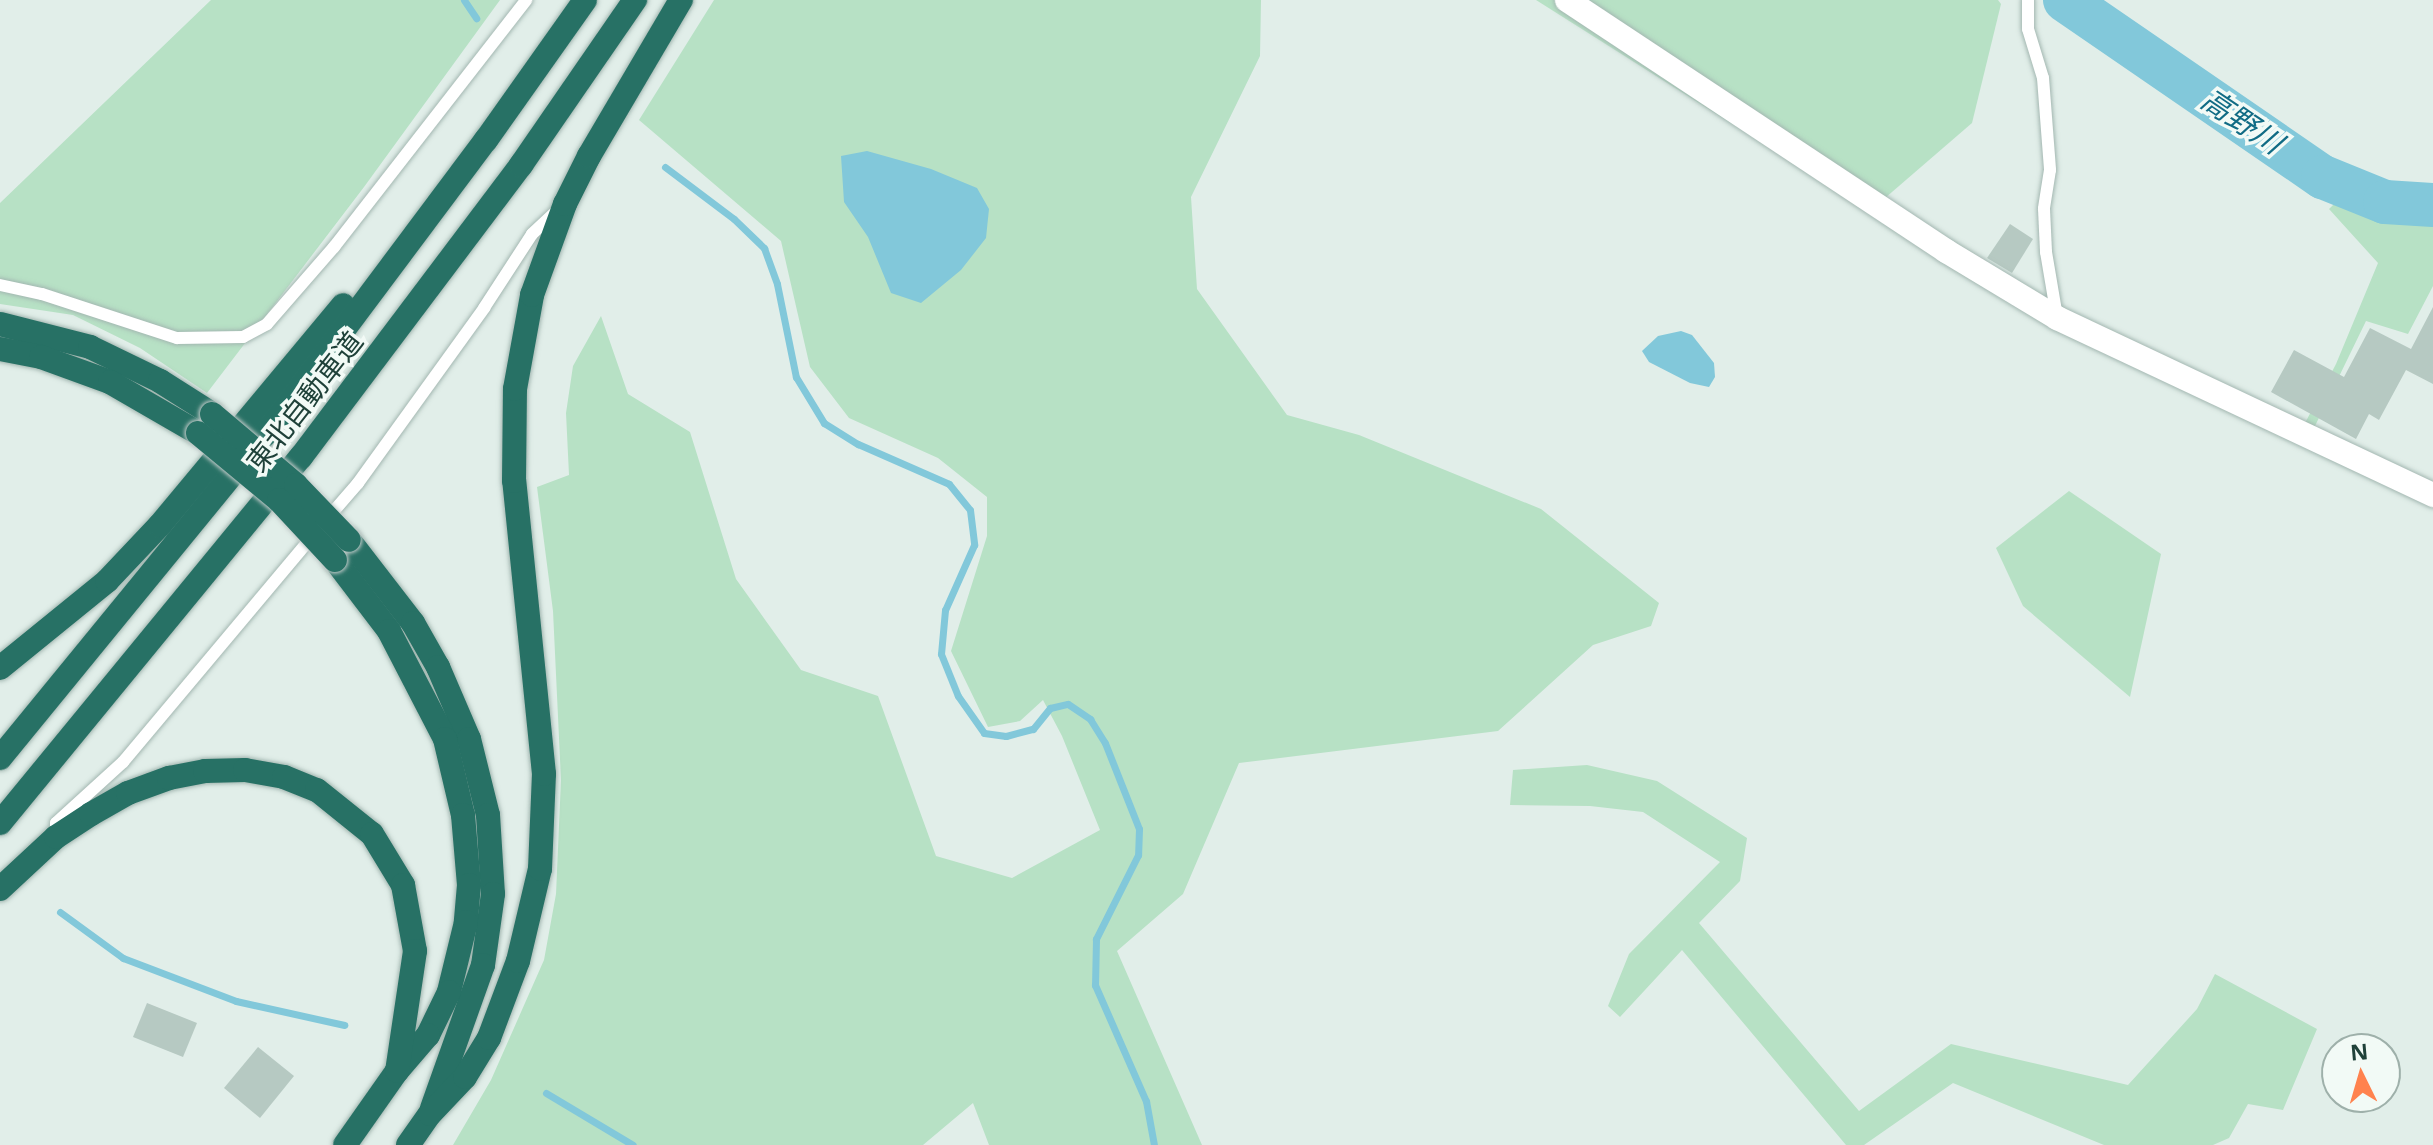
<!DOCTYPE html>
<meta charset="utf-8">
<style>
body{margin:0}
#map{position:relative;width:2433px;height:1145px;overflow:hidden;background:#e1eee9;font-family:"Noto Sans","Noto Sans JP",sans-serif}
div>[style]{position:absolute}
.green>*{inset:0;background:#b7e1c5}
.water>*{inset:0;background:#82c8da}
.stream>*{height:7px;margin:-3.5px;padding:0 3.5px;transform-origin:3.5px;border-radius:3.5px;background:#82c8da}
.river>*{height:44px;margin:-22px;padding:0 22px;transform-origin:22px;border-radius:22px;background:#82c8da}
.building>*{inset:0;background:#b6c9c2}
.roads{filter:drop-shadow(0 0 2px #a3b7b1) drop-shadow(0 0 2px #a3b7b1)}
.lane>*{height:12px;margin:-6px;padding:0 6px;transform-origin:6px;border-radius:6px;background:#fff}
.street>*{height:24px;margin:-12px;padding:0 12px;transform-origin:12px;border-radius:12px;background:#fff}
.highway>*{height:24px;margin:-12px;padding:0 12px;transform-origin:12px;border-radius:12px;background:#277165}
.bridges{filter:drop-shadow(0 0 2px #c0cac8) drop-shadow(0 0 2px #c0cac8)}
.highway-bridge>*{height:24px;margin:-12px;padding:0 12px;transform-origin:12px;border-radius:12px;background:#277165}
span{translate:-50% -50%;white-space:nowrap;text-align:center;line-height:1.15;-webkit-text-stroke:7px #f2faf6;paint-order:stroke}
.street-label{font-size:28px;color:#1f4139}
.water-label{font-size:30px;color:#116c85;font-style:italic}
.north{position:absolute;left:2321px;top:1033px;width:80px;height:80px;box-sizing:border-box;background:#f2faf6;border:2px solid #9eb0aa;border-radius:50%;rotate:355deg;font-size:22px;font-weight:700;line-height:32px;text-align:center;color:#1f4139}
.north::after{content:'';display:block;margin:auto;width:28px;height:36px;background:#ff824e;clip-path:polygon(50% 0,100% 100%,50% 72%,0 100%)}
</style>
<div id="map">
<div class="green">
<div style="clip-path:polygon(211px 0,500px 0,364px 187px,207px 393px,140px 348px,73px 315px,0 304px,0 203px)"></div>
<div style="clip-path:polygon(714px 0,1261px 0,1260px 56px,1191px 197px,1197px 289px,1287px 415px,1359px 435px,1541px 509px,1659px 603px,1651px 626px,1593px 645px,1498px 731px,1239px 763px,1183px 894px,1117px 951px,1202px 1145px,989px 1145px,973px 1103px,923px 1145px,453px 1145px,491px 1080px,544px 960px,556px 894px,561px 780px,553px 611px,537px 487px,569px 475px,566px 413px,573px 366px,601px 316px,628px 394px,690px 432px,736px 579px,801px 670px,878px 696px,936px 856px,1012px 878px,1100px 830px,1062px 736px,1043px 700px,1020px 721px,988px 727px,951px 651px,987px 536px,987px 497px,938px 458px,849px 418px,810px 367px,781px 241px,639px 120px)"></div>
<div style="clip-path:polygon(1536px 0,1998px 0,2001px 4px,1972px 123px,1870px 211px)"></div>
<div style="clip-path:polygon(2341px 197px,2376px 210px,2433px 217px,2433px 286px,2408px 334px,2366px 321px,2314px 428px,2304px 425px,2336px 364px,2378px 263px,2329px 209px)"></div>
<div style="clip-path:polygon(2069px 491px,2161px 554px,2130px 697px,2023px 606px,1996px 548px)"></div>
<div style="clip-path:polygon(1587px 765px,1657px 781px,1747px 838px,1740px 881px,1699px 923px,1859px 1111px,1951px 1044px,2128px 1085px,2197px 1009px,2215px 974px,2317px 1029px,2283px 1110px,2248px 1104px,2229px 1138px,2213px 1145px,2104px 1145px,1953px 1083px,1864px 1145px,1846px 1145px,1682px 950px,1620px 1017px,1608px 1006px,1629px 954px,1720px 862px,1643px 812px,1590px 806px,1510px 805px,1513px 770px)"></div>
</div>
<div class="water">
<div style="clip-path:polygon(867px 151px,931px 169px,977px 188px,989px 209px,986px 238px,961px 270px,921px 303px,891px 293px,868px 237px,844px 202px,841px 156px)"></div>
<div style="clip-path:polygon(1681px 331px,1692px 335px,1714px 363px,1715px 377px,1709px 387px,1690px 383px,1649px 362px,1642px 351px,1658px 336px)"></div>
</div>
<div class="stream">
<div style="left:464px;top:0;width:22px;rotate:56deg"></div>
<div style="left:665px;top:167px;width:86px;rotate:37deg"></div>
<div style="left:734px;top:219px;width:42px;rotate:44deg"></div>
<div style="left:764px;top:248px;width:38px;rotate:70deg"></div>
<div style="left:777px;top:284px;width:95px;rotate:78.5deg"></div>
<div style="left:796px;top:377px;width:54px;rotate:58.7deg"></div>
<div style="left:824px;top:423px;width:40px;rotate:32deg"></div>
<div style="left:858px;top:444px;width:99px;rotate:23.7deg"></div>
<div style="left:949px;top:484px;width:33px;rotate:51deg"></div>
<div style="left:970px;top:510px;width:35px;rotate:83deg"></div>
<div style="left:974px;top:545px;width:71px;rotate:114deg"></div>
<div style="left:945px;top:610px;width:44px;rotate:95.2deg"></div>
<div style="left:941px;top:654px;width:45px;rotate:68deg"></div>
<div style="left:958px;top:696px;width:45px;rotate:54.9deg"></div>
<div style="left:984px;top:733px;width:22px;rotate:8deg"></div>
<div style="left:1006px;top:736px;width:28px;rotate:-15deg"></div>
<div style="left:1033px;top:729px;width:27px;rotate:-51deg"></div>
<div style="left:1050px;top:708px;width:18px;rotate:-13deg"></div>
<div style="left:1068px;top:704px;width:27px;rotate:34deg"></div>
<div style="left:1090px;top:719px;width:28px;rotate:58deg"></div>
<div style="left:1105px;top:743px;width:92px;rotate:68.4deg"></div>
<div style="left:1139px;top:829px;width:26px;rotate:92deg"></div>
<div style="left:1138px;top:855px;width:94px;rotate:116.6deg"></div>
<div style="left:1096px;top:939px;width:46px;rotate:91.2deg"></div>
<div style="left:1095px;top:985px;width:127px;rotate:66.3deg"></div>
<div style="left:1146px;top:1101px;width:45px;rotate:79.7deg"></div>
<div style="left:60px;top:912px;width:78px;rotate:36.1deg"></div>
<div style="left:123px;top:958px;width:121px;rotate:20.8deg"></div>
<div style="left:236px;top:1001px;width:111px;rotate:12.5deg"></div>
<div style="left:546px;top:1093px;width:101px;rotate:30.9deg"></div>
</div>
<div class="river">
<div style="left:2065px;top:0;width:313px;rotate:34.5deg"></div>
<div style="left:2323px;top:177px;width:67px;rotate:22deg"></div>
<div style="left:2385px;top:202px;width:48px;rotate:3.6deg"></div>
</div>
<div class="building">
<div style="clip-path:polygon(2010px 224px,2033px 239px,2012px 273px,1987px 258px)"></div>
<div style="clip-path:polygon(2433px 307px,2433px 384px,2406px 370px,2379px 420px,2369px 414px,2356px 439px,2271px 392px,2294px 350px,2344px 377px,2370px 328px,2411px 349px)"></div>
<div style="clip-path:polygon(147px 1003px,197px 1023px,183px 1057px,133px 1037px)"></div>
<div style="clip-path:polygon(258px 1047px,294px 1076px,260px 1118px,224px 1088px)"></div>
</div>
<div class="roads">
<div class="lane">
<div style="left:2028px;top:0;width:29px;rotate:90deg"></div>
<div style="left:2028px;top:29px;width:51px;rotate:73deg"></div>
<div style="left:2043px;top:78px;width:92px;rotate:85.6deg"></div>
<div style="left:2050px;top:170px;width:39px;rotate:99deg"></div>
<div style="left:2044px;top:209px;width:43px;rotate:87.3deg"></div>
<div style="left:2046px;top:252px;width:66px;rotate:80.4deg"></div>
<div style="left:0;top:285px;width:43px;rotate:12.1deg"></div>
<div style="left:42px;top:294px;width:142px;rotate:18.1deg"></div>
<div style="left:177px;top:338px;width:66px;rotate:-0.9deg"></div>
<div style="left:243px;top:337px;width:27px;rotate:-28deg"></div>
<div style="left:267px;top:324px;width:102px;rotate:-49deg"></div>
<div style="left:334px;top:247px;width:313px;rotate:-52.1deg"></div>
<div style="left:326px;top:520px;width:49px;rotate:-49.1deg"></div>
<div style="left:358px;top:483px;width:216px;rotate:-54.2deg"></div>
<div style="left:484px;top:308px;width:88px;rotate:-57deg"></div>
<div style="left:532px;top:234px;width:33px;rotate:-43deg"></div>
<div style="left:56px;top:836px;width:13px;rotate:-90deg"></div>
<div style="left:56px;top:823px;width:91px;rotate:-42.3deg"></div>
<div style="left:123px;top:762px;width:297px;rotate:-50deg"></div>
</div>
<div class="street">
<div style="left:1567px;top:0;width:455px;rotate:33.5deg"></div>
<div style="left:1946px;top:251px;width:130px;rotate:31.1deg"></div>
<div style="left:2057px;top:318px;width:416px;rotate:25.2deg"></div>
</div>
<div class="highway">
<div style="left:0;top:324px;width:93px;rotate:14.3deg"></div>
<div style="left:90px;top:347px;width:78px;rotate:25.9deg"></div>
<div style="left:160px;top:381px;width:62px;rotate:32.4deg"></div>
<div style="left:0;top:349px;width:42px;rotate:11deg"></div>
<div style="left:41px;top:357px;width:73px;rotate:19.9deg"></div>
<div style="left:110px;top:382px;width:102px;rotate:30.1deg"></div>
<div style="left:349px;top:540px;width:105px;rotate:52.4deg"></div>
<div style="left:413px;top:623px;width:51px;rotate:60.4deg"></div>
<div style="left:438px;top:667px;width:78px;rotate:66.7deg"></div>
<div style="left:469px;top:739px;width:78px;rotate:76deg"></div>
<div style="left:488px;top:815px;width:79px;rotate:86.4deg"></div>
<div style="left:493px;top:894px;width:72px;rotate:98deg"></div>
<div style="left:483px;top:965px;width:152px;rotate:109.6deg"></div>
<div style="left:335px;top:560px;width:89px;rotate:52.7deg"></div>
<div style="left:389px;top:631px;width:122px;rotate:62.6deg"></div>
<div style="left:445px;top:739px;width:78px;rotate:76.7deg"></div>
<div style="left:463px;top:815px;width:70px;rotate:85.1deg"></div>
<div style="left:469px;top:885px;width:37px;rotate:95deg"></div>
<div style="left:466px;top:922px;width:72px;rotate:103.7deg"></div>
<div style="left:449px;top:992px;width:48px;rotate:116deg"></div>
<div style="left:428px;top:1035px;width:48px;rotate:130.7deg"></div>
<div style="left:397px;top:1071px;width:90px;rotate:125.1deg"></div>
<div style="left:0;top:668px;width:138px;rotate:-39.1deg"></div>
<div style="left:107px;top:581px;width:77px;rotate:-46.6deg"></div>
<div style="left:160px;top:525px;width:286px;rotate:-50.2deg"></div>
<div style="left:0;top:758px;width:428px;rotate:-50.7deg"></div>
<div style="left:271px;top:427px;width:359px;rotate:-53.2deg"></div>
<div style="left:486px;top:140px;width:171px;rotate:-54.7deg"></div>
<div style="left:0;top:823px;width:474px;rotate:-50.6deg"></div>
<div style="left:301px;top:457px;width:366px;rotate:-53deg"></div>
<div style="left:521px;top:165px;width:201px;rotate:-55.4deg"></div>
<div style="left:0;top:889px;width:76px;rotate:-42.9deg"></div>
<div style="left:56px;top:837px;width:42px;rotate:-33.3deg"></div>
<div style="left:91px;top:814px;width:43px;rotate:-29.6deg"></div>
<div style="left:128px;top:793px;width:44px;rotate:-20.1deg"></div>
<div style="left:169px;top:778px;width:37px;rotate:-11deg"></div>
<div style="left:205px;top:771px;width:40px;rotate:-1.4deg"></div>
<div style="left:245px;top:770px;width:40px;rotate:10deg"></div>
<div style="left:284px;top:777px;width:35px;rotate:22deg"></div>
<div style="left:317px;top:790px;width:70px;rotate:38.7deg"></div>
<div style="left:372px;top:834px;width:60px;rotate:58.7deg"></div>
<div style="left:403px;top:885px;width:67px;rotate:79.7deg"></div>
<div style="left:415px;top:951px;width:121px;rotate:98.5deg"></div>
<div style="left:408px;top:1145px;width:38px;rotate:-55deg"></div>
<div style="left:430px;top:1114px;width:51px;rotate:-46.6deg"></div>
<div style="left:465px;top:1077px;width:46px;rotate:-58.4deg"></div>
<div style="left:489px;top:1038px;width:82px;rotate:-69.4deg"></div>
<div style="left:518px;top:961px;width:95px;rotate:-76.6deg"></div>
<div style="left:540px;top:869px;width:95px;rotate:-87.6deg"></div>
<div style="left:544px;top:774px;width:295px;rotate:-95.8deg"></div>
<div style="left:514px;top:481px;width:92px;rotate:-89.4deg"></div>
<div style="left:515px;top:389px;width:96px;rotate:-79.7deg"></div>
<div style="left:532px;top:295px;width:97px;rotate:-70.1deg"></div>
<div style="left:565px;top:204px;width:54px;rotate:-63.4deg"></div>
<div style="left:589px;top:156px;width:181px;rotate:-59.5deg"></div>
</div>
</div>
<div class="bridges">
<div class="highway-bridge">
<div style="left:212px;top:414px;width:110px;rotate:40.2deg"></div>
<div style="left:296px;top:485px;width:76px;rotate:46.1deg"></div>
<div style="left:198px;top:433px;width:105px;rotate:39.6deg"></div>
<div style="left:279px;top:500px;width:82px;rotate:47deg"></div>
</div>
</div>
<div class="street-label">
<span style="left:304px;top:401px;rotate:-52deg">東北自動車道</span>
</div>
<div class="water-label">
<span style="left:2242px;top:121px;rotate:34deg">高野川</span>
</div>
<div class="north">N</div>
</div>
